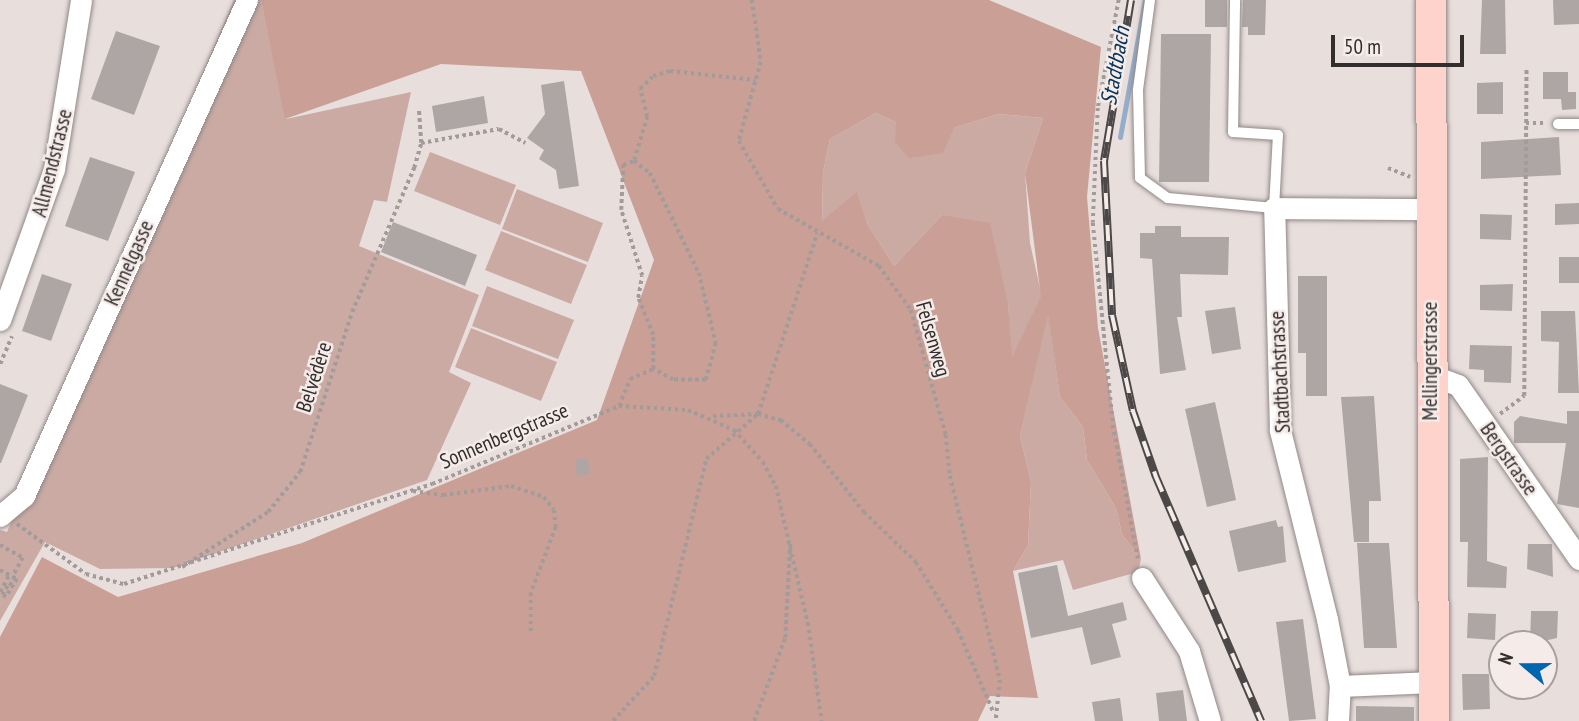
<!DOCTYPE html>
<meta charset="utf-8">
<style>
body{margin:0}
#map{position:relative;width:1579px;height:721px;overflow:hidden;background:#e8dfdd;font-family:"PT Sans Narrow",sans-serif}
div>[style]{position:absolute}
.green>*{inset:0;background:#cbaaa4}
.forest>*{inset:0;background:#c99f96}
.stream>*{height:5px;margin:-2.5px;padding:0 2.5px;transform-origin:2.5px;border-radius:2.5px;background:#93aecb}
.building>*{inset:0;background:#aea6a4}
.path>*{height:3.5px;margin-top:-1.75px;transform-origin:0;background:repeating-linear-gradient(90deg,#a39b9a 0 3.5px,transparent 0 7px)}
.roads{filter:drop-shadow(0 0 2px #908886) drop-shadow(0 0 2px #908886)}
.lane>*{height:10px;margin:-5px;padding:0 5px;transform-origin:5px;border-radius:5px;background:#fff}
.street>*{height:21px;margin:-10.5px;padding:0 10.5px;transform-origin:10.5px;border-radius:10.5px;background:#fff}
.secondary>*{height:30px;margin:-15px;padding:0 15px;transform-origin:15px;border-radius:15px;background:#fed3cc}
.rail>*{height:8px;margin-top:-4px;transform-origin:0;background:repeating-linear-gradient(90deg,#f5ecea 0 16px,#4d4848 0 32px);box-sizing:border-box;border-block:2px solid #4d4848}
span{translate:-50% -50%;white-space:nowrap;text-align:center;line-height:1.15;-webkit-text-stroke:5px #f5ecea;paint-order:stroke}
.street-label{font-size:21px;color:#322e2e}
.water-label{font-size:23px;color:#083359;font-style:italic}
.north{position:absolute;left:1488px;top:630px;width:70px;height:70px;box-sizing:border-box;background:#f5ecea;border:2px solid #a7a09f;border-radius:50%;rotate:290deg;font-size:19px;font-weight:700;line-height:28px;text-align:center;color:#322e2e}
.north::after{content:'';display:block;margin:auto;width:24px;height:32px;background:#0066b2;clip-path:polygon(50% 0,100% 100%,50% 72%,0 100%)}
.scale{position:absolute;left:1331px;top:35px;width:133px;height:32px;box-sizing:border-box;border:4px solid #322e2e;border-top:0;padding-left:9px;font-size:21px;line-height:24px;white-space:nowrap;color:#322e2e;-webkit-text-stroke:5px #f5ecea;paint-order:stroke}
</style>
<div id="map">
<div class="green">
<div style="clip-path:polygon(234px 0,261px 0,286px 119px,411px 92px,387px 202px,374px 200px,359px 246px,479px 295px,449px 372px,471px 383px,427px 480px,173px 568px,100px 569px,45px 542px,0 621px,0 530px,7px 532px)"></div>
<div style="clip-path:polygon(876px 113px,896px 122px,954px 128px,998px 114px,1043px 118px,1025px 173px,1030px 243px,1042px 297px,1011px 358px,1008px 303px,942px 215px,894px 266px,868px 225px,857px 193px,822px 222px,823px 172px,830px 139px)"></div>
<div style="clip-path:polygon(430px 152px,516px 185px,500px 225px,414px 191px)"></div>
<div style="clip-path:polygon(517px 189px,603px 223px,588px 262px,502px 229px)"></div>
<div style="clip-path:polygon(501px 231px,587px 265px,571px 304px,485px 270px)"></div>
<div style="clip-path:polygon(487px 286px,574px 320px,558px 359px,472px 326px)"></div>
<div style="clip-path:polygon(1048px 312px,1060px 397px,1083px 427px,1087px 460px,1116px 508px,1122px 534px,1141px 559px,1138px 572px,1073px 590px,1063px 560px,1013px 571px,1028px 545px,1031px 482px,1020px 436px)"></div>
<div style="clip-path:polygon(471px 328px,557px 362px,541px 401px,455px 367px)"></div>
</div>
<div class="forest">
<div style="clip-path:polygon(evenodd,261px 0,989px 0,1101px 47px,1087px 197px,1098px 328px,1141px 559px,1122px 534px,1116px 508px,1087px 460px,1083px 427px,1060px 397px,1048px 315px,1020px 436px,1031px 482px,1028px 545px,1013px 571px,1038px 698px,990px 696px,978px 721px,0 721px,0 637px,42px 557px,118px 597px,302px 543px,597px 420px,654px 260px,581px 71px,441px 64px,285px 119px,261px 0,876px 113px,896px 122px,895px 142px,909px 158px,943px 153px,954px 128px,998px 114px,1043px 118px,1025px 173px,1041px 297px,1012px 356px,1008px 303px,990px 223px,942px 215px,894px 266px,868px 225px,857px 192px,822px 221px,823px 172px,830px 139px,876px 113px)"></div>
</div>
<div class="stream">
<div style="left:1120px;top:137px;width:139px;rotate:-79.7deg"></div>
</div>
<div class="building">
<div style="clip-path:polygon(1205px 0,1227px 0,1227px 27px,1205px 27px)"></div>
<div style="clip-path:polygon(1243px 0,1266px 0,1265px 35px,1248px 35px,1248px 27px,1242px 27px)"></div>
<div style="clip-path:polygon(1482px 0,1505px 0,1506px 54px,1480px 54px)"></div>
<div style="clip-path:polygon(1553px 0,1579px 0,1579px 24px,1554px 25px)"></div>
<div style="clip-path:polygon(116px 31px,160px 46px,134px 115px,91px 99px)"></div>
<div style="clip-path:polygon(1161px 34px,1211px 34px,1209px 182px,1159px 182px)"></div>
<div style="clip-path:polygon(1543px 72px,1568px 72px,1568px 92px,1576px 92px,1576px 109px,1562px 110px,1561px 99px,1543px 99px)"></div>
<div style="clip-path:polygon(564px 81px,579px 186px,559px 189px,556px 170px,539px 159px,544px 150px,527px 138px,545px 114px,541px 85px)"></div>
<div style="clip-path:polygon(1503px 82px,1503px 114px,1477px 114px,1477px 83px)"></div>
<div style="clip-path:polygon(484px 96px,488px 123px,436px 132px,432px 106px)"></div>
<div style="clip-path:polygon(1559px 137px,1561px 175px,1481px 179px,1481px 142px)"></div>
<div style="clip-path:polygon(90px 157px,135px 172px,108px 241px,65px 226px)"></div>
<div style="clip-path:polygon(1579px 203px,1579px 224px,1555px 225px,1555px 204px)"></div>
<div style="clip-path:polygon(1480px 214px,1512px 215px,1511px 240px,1480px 239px)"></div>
<div style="clip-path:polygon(393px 222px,477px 255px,465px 286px,381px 252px)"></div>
<div style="clip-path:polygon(1155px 226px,1181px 226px,1181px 237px,1229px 237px,1228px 275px,1180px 274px,1182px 317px,1177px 317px,1186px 370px,1160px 374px,1152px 259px,1140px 258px,1140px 233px,1155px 233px)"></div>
<div style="clip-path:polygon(1559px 257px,1579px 257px,1579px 283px,1559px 283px)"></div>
<div style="clip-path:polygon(42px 274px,72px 284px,51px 341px,22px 331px)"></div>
<div style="clip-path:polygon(1298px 276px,1327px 276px,1327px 396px,1306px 396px,1306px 353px,1298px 353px)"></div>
<div style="clip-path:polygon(1513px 284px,1512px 311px,1480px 310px,1480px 285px)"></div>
<div style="clip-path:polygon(1235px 307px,1241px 349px,1212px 354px,1205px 311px)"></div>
<div style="clip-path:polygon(1541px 311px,1575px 311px,1579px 393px,1558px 393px,1559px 342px,1541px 341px)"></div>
<div style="clip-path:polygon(1470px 345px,1512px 346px,1511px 383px,1484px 382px,1484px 370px,1469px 369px)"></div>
<div style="clip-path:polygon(0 384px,28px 395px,1px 463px,0 463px)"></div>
<div style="clip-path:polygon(1374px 396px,1381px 501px,1369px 501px,1369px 542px,1354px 542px,1341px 397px)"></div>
<div style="clip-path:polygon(1215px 402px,1236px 500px,1207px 507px,1185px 409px)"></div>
<div style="clip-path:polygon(1567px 411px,1579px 411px,1579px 508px,1557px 504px,1566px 443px,1514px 443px,1514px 422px,1520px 416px,1567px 424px)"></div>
<div style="clip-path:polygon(1488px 457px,1487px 561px,1507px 567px,1506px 588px,1467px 587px,1468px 542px,1460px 542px,1460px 459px)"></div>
<div style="clip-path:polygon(588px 458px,590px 474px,577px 476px,575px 460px)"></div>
<div style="clip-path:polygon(1276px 520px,1278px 527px,1283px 526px,1286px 562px,1238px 572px,1229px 531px)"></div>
<div style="clip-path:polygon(1357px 543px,1389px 543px,1397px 648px,1364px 648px)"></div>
<div style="clip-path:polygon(1528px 544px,1552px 544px,1553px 577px,1527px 569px)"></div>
<div style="clip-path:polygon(1057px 565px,1068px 616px,1123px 602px,1127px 620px,1112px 624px,1121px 657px,1091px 665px,1082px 627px,1031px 638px,1018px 573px)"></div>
<div style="clip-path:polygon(1531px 611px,1558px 611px,1557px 638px,1530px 644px)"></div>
<div style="clip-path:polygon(1468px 613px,1496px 614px,1495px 640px,1467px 638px)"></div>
<div style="clip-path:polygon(1303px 619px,1316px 719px,1289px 721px,1276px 622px)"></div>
<div style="clip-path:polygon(1462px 674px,1489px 674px,1490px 709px,1463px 710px)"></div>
<div style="clip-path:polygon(1183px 690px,1187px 721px,1159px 721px,1156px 693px)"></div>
<div style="clip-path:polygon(1120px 698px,1123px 721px,1095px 721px,1092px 702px)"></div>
<div style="clip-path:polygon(1356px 706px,1414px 707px,1414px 721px,1356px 721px)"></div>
</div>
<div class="path">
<div style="left:752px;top:0;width:63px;rotate:81.7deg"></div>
<div style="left:761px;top:62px;width:82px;rotate:105.6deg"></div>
<div style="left:739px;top:141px;width:78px;rotate:60.2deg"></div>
<div style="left:778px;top:209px;width:116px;rotate:29.4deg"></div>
<div style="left:879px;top:266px;width:54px;rotate:54deg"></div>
<div style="left:911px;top:310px;width:130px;rotate:74.4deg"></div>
<div style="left:946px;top:435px;width:41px;rotate:84.4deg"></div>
<div style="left:950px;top:476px;width:210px;rotate:76.2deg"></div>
<div style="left:1000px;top:680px;width:41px;rotate:95.6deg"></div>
<div style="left:1119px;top:0;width:110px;rotate:101deg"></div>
<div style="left:1098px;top:108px;width:115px;rotate:92.5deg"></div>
<div style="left:1093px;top:223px;width:203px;rotate:84.3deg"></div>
<div style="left:1113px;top:425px;width:136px;rotate:79.4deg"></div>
<div style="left:1526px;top:123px;width:19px"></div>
<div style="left:421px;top:143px;width:79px;rotate:-10.2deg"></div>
<div style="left:499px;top:129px;width:30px;rotate:28deg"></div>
<div style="left:634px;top:160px;width:45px;rotate:-73.2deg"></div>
<div style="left:647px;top:117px;width:29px;rotate:-104deg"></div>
<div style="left:640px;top:89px;width:18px;rotate:-45deg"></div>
<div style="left:653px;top:76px;width:18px;rotate:-16deg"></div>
<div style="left:670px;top:71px;width:86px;rotate:6deg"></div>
<div style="left:634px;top:161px;width:20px;rotate:37deg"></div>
<div style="left:650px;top:173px;width:111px;rotate:63.9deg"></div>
<div style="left:699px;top:273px;width:72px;rotate:76.3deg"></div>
<div style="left:716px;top:343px;width:38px;rotate:105deg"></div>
<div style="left:706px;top:380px;width:33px;rotate:180deg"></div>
<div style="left:673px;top:380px;width:23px;rotate:-151deg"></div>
<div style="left:653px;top:369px;width:34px;rotate:-90deg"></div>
<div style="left:653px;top:335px;width:40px;rotate:-112deg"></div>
<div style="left:638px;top:298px;width:22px;rotate:-80deg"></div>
<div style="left:642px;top:276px;width:69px;rotate:-107.7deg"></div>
<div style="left:621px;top:210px;width:45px;rotate:-87.5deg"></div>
<div style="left:623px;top:165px;width:12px;rotate:-20deg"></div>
<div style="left:1388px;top:168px;width:24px;rotate:22deg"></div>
<div style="left:0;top:364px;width:30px;rotate:-67deg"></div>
<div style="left:619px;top:406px;width:29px;rotate:-68deg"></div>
<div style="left:630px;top:379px;width:25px;rotate:-23deg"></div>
<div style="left:1500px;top:414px;width:30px;rotate:-37deg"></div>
<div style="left:1524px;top:396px;width:327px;rotate:-89.6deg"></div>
<div style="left:713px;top:416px;width:45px;rotate:-2.5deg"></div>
<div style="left:758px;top:414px;width:24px;rotate:15deg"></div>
<div style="left:781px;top:420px;width:38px;rotate:40deg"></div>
<div style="left:810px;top:444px;width:87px;rotate:51.5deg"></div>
<div style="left:864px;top:512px;width:72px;rotate:43.9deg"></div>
<div style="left:916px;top:562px;width:80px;rotate:58.3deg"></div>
<div style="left:958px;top:630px;width:90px;rotate:66.6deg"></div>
<div style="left:413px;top:491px;width:30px;rotate:8deg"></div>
<div style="left:443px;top:495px;width:69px;rotate:-7.5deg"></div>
<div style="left:511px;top:486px;width:35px;rotate:18deg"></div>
<div style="left:544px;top:497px;width:16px;rotate:52deg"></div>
<div style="left:554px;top:510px;width:17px;rotate:83deg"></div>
<div style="left:556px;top:527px;width:71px;rotate:110.7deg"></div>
<div style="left:531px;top:593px;width:40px;rotate:90deg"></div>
<div style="left:17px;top:524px;width:85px;rotate:35.9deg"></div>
<div style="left:86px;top:574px;width:39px;rotate:15deg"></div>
<div style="left:124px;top:584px;width:324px;rotate:-18deg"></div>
<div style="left:432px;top:484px;width:203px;rotate:-22.6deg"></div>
<div style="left:619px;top:406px;width:69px;rotate:3.3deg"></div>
<div style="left:688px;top:410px;width:50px;rotate:23.5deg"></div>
<div style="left:734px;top:430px;width:43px;rotate:47.8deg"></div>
<div style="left:763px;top:462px;width:27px;rotate:62deg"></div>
<div style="left:776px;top:486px;width:141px;rotate:76.9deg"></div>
<div style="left:808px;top:623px;width:99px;rotate:81.9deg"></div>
<div style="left:0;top:545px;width:26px;rotate:29deg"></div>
<div style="left:23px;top:558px;width:21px;rotate:119deg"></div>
<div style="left:182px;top:567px;width:102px;rotate:-32.6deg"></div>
<div style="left:268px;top:512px;width:51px;rotate:-51.3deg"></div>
<div style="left:300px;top:472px;width:168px;rotate:-72deg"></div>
<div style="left:352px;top:312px;width:157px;rotate:-66.7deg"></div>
<div style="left:414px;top:168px;width:26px;rotate:-74deg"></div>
<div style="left:421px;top:143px;width:32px;rotate:-94deg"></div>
<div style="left:0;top:570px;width:19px;rotate:28deg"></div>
<div style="left:17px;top:579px;width:21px;rotate:121deg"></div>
<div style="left:6px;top:597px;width:7px;rotate:-153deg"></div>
<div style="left:0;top:592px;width:19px;rotate:-62deg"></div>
<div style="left:2px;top:595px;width:14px;rotate:-60deg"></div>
<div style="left:9px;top:583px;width:4px;rotate:27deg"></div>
<div style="left:613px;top:721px;width:61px;rotate:-47.7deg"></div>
<div style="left:654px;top:676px;width:223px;rotate:-76.5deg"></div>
<div style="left:706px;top:459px;width:69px;rotate:-40.9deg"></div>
<div style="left:758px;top:414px;width:190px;rotate:-71.9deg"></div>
<div style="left:754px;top:721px;width:89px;rotate:-69.5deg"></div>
<div style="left:785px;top:638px;width:94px;rotate:-87deg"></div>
</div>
<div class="roads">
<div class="lane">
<div style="left:1150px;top:0;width:91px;rotate:97.6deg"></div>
<div style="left:1138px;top:90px;width:88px;rotate:88.7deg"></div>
<div style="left:1140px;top:178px;width:34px;rotate:36deg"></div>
<div style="left:1168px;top:198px;width:106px;rotate:5.4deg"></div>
<div style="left:1274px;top:208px;width:73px;rotate:-86.9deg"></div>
<div style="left:1278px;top:135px;width:45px;rotate:-176.2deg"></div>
<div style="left:1233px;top:132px;width:132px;rotate:-89.1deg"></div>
<div style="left:1558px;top:124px;width:21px"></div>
</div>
<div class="street">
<div style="left:0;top:320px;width:160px;rotate:-70.3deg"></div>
<div style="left:54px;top:169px;width:171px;rotate:-80.9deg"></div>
<div style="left:1429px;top:374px;width:31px;rotate:21deg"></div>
<div style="left:1458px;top:385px;width:212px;rotate:55.2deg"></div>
<div style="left:0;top:516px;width:31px;rotate:-40deg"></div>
<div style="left:24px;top:496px;width:544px;rotate:-65.79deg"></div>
<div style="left:1142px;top:578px;width:87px;rotate:57.2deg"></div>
<div style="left:1189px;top:651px;width:73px;rotate:73.3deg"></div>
<div style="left:1340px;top:686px;width:93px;rotate:-2.5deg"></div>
<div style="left:1338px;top:721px;width:35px;rotate:-87deg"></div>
<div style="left:1340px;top:686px;width:68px;rotate:-101deg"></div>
<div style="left:1327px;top:619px;width:195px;rotate:-104deg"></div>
<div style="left:1280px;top:430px;width:222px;rotate:-91.5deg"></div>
<div style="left:1274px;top:208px;width:157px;rotate:0.4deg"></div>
</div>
<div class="secondary">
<div style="left:1431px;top:0;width:721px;rotate:89.76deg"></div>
</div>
</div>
<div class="rail">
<div style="left:1131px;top:0;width:163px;rotate:99.5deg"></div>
<div style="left:1104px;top:161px;width:154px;rotate:87deg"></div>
<div style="left:1112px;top:315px;width:98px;rotate:77.7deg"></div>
<div style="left:1133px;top:411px;width:70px;rotate:70.8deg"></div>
<div style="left:1156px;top:477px;width:266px;rotate:66.7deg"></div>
</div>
<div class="street-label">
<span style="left:52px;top:163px;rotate:-76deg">Allmendstrasse</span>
<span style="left:129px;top:263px;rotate:-66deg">Kennelgasse</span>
<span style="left:933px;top:339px;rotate:74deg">Felsenweg</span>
<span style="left:1430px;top:361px;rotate:-90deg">Mellingerstrasse</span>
<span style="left:1280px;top:372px;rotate:-93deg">Stadtbachstrasse</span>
<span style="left:314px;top:377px;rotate:-72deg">Belvédère</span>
<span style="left:504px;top:436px;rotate:-23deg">Sonnenbergstrasse</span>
<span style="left:1509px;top:459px;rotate:55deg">Bergstrasse</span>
</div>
<div class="water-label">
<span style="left:1115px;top:66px;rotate:-80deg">Stadtbach</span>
</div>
<div class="north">N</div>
<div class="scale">50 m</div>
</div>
